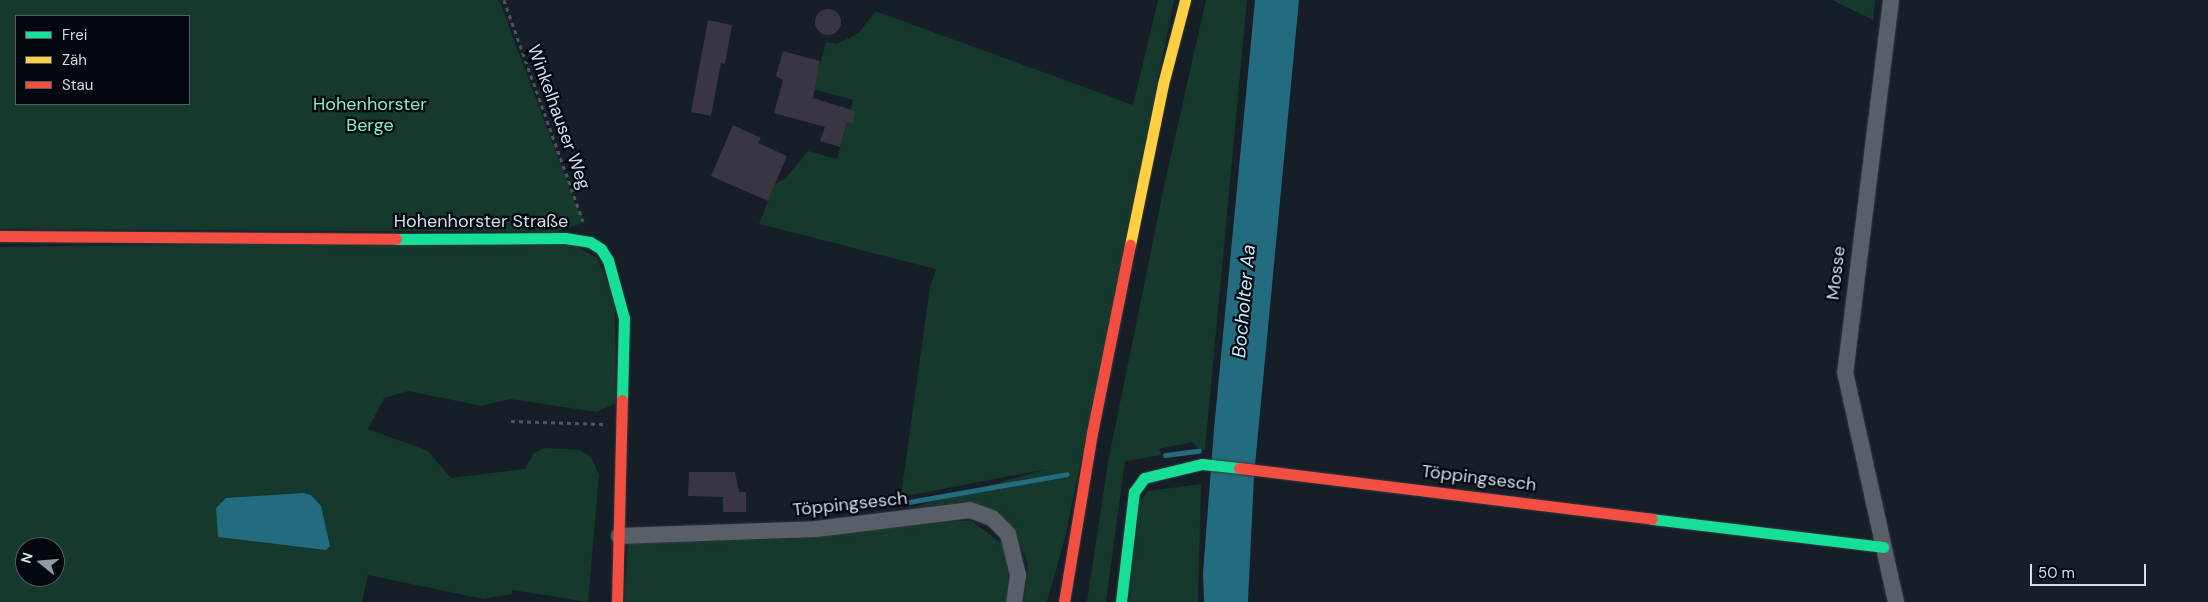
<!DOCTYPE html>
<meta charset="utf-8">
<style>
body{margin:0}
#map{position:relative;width:2208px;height:602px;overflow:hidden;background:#161e27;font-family:"DM Sans",sans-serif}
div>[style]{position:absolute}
.green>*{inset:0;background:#15392c}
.water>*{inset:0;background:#236b7f}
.stream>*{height:4.5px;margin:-2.25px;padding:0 2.25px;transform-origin:2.25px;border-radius:2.25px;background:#236b7f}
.building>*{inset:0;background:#393641}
.round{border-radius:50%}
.path>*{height:2.5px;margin-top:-1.25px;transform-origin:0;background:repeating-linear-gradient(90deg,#50555d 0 4px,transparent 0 8px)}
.roads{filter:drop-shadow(0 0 1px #32383e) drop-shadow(0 0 1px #32383e)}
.street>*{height:16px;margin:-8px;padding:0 8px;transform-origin:8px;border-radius:8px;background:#585f66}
.fast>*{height:11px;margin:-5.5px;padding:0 5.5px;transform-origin:5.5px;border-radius:5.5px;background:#16e098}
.slow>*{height:11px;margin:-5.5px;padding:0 5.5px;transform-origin:5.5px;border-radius:5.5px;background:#ffcf43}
.jam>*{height:11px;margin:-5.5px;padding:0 5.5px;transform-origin:5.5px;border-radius:5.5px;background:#f24e42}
span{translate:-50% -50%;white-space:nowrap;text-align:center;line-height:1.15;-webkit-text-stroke:4.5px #03070e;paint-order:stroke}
.park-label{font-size:18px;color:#8aedc3}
.street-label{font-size:18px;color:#d5dee9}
.water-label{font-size:19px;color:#c5ecf9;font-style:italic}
.legend{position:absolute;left:15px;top:15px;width:175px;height:90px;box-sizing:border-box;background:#03070e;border:1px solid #575d66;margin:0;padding:6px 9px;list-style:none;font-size:15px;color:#d5dee9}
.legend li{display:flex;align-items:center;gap:10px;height:25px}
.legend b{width:25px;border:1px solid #575d66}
.north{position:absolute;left:15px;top:537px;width:50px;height:50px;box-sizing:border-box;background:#03070e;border:1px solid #575d66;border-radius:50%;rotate:287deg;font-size:14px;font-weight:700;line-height:20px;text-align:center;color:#d5dee9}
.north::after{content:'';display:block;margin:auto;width:18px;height:22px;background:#929ba5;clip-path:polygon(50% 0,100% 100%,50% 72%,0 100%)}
.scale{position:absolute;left:2030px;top:564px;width:116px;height:22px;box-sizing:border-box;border:2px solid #d5dee9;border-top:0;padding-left:6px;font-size:15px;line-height:18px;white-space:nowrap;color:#d5dee9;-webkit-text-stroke:4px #03070e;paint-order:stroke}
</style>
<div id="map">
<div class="green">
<div style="clip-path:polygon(evenodd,0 0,499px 0,576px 206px,585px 222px,554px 232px,0 229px,0 0,16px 16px,189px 16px,189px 104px,16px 104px,16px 16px)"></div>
<div style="clip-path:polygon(1158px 0,1174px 0,1066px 534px,1047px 602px,1024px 602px,1028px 564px,1016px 533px,971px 502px,910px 508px,1047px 469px,906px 496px,900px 502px,930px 287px,936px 269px,759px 224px,775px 184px,785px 179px,808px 151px,837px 159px,853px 100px,813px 89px,826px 42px,837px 44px,859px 33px,875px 11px,1133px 105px)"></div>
<div style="clip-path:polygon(1206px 0,1247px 0,1205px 450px,1200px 450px,1192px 442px,1159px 449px,1162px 455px,1125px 461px,1106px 602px,1087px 602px,1108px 462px,1166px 177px)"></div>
<div style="clip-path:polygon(1832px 0,1875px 0,1873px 20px)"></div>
<div style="clip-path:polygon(evenodd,565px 240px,597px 258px,615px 297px,616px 403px,597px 412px,510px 399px,482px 406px,408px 391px,384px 398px,368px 429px,428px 451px,451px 478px,525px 469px,534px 453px,544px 448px,580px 450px,591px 457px,599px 475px,588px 602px,512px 590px,512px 594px,483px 599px,368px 575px,362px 602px,0 602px,0 247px,565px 240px,25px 547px,55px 547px,55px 577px,25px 577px,25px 547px)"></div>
<div style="clip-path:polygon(1201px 484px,1198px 602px,1129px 602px,1139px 503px,1148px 491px)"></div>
<div style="clip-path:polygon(939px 521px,972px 521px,1002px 544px,1009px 564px,1007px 602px,624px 602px,628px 543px,794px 539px)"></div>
</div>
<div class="water">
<div style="clip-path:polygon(1255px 0,1299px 0,1254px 476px,1248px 602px,1204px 602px,1203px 573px,1214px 429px)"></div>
<div style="clip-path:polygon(303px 493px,311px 495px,321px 506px,330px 546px,326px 550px,218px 537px,216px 508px,226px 498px)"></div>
</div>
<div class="stream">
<div style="left:1165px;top:455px;width:34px;rotate:-7deg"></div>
<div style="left:909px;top:502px;width:160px;rotate:-10deg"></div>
</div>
<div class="building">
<div class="round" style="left:815px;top:9px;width:26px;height:26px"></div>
<div style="clip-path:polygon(708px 20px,732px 25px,725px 64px,721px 63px,711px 116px,691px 112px)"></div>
<div style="clip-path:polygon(783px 51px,820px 61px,813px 98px,855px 111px,853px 123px,847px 122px,840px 147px,820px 141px,825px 127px,774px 113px,783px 80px,776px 76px)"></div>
<div style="clip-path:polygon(733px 125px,761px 138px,758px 143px,787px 156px,768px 201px,711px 176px)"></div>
<div style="clip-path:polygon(689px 472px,735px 472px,739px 492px,746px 492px,746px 512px,723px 512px,723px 497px,688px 496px)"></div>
</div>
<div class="path">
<div style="left:504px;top:0;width:235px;rotate:70.3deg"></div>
<div style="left:511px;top:421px;width:92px;rotate:1.9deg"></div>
</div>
<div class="roads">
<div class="street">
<div style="left:1891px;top:0;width:375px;rotate:97deg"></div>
<div style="left:1845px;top:372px;width:236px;rotate:77.5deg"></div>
<div style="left:619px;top:536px;width:197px;rotate:-2deg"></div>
<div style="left:816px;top:529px;width:155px;rotate:-7deg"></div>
<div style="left:970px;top:510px;width:23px;rotate:20deg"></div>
<div style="left:992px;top:518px;width:23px;rotate:45deg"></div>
<div style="left:1008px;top:534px;width:42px;rotate:76.3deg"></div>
<div style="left:1018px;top:575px;width:27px;rotate:98deg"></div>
</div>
<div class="fast">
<div style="left:396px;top:239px;width:169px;rotate:-0.3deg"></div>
<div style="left:565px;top:238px;width:25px;rotate:9deg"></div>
<div style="left:590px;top:242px;width:13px;rotate:32deg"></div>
<div style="left:601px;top:249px;width:13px;rotate:58deg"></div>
<div style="left:608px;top:260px;width:60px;rotate:74.6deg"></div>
<div style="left:624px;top:318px;width:82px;rotate:91.4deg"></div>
<div style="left:1652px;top:519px;width:233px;rotate:6.9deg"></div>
<div style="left:1121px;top:602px;width:111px;rotate:-83.3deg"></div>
<div style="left:1134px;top:492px;width:17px;rotate:-54deg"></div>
<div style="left:1144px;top:478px;width:60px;rotate:-13.6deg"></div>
<div style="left:1202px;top:464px;width:37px;rotate:6deg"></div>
</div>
<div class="slow">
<div style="left:1130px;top:245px;width:164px;rotate:-78.4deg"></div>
<div style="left:1163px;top:84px;width:87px;rotate:-75.3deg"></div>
</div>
<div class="jam">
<div style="left:0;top:236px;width:396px;rotate:0.4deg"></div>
<div style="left:1239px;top:468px;width:416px;rotate:7deg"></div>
<div style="left:617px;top:602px;width:202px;rotate:-88.6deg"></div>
<div style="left:1064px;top:602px;width:171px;rotate:-80.6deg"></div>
<div style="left:1092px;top:433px;width:192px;rotate:-78.6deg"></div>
</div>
</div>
<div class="park-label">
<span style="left:370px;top:115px">Hohenhorster<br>Berge</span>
</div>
<div class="street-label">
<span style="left:559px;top:117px;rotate:70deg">Winkelhauser Weg</span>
<span style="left:481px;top:221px">Hohenhorster Straße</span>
<span style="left:1836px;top:273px;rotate:-83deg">Mosse</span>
<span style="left:1479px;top:478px;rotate:7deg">Töppingsesch</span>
<span style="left:850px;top:504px;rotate:-6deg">Töppingsesch</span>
</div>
<div class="water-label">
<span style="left:1244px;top:301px;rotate:-85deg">Bocholter Aa</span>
</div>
<ul class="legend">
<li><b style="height:6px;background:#16e098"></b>Frei</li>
<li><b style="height:6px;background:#ffcf43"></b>Zäh</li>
<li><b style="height:6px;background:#f24e42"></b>Stau</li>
</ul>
<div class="north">N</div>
<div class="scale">50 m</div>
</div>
